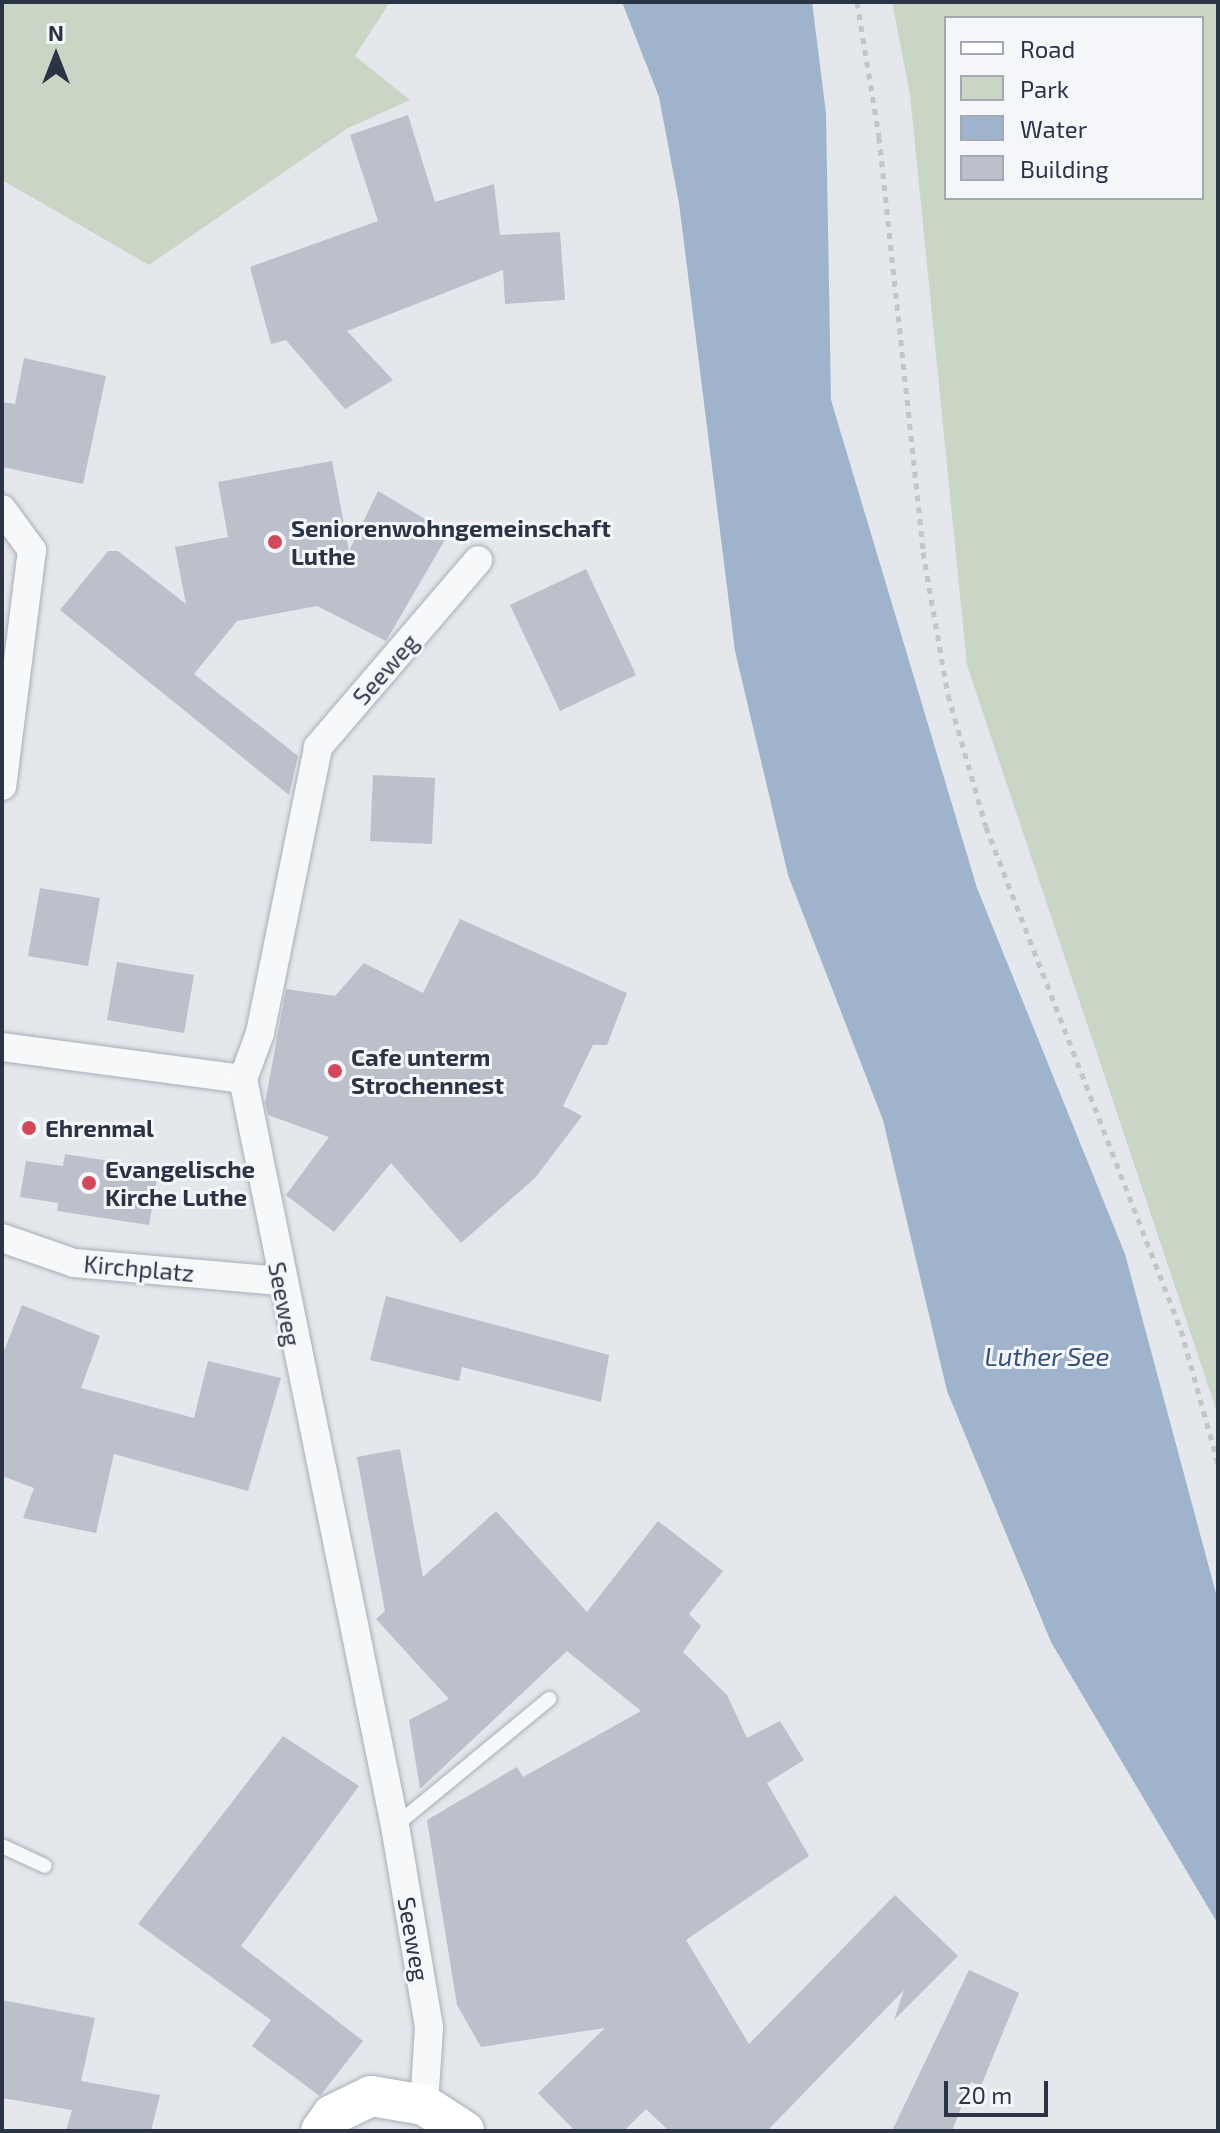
<!DOCTYPE html>
<style>
body{margin:0}
#map{position:relative;width:1220px;height:2133px;overflow:hidden;background:#e4e7ec;font-family:"Exo 2",sans-serif}
div>[style]{position:absolute}
.green>*{inset:0;background:#c9d6c5}
.water>*{inset:0;background:#9fb4cc}
.building>*{inset:0;background:#bbc0ca}
.path>*{height:5px;margin-top:-2.5px;transform-origin:0;background:repeating-linear-gradient(90deg,#c2c5cb 0 6px,transparent 0 12px)}
.roads{filter:drop-shadow(0 0 2px #a9aeb7) drop-shadow(0 0 2px #a9aeb7)}
.lane>*{height:14px;margin:-7px;padding:0 7px;transform-origin:7px;border-radius:7px;background:#f7f8fa}
.street>*{height:28px;margin:-14px;padding:0 14px;transform-origin:14px;border-radius:14px;background:#f7f8fa}
.secondary>*{height:40px;margin:-20px;padding:0 20px;transform-origin:20px;border-radius:20px;background:#fff}
.dots>*{width:22px;height:22px;translate:-50% -50%;box-sizing:border-box;border:4px solid #f4f6f9;border-radius:50%}
span{translate:-50% -50%;white-space:nowrap;text-align:center;line-height:1.15;-webkit-text-stroke:6px #f4f6f9;paint-order:stroke}
.poi-label{font-size:24px;color:#2b3445;font-weight:700}
.left{translate:0 -50%;text-align:left}
.street-label{font-size:24px;color:#2b3445}
.water-label{font-size:26px;color:#34527a;font-style:italic}
.frame{position:absolute;inset:0;border:4px solid #2b3445;pointer-events:none}
.legend{position:absolute;left:944px;top:16px;width:260px;height:184px;box-sizing:border-box;background:#f4f6f9;border:2px solid #a4a8b1;margin:0;padding:10px 14px;list-style:none;font-size:24px;color:#2b3445}
.legend li{display:flex;align-items:center;gap:16px;height:40px}
.legend b{width:40px;border:2px solid #a4a8b1}
.north{position:absolute;left:16px;top:16px;width:80px;height:80px;-webkit-text-stroke:6px #f4f6f9;paint-order:stroke;rotate:0deg;font-size:22px;font-weight:700;line-height:32px;text-align:center;color:#2b3445}
.north::after{content:'';display:block;margin:auto;width:28px;height:36px;background:#2b3445;clip-path:polygon(50% 0,100% 100%,50% 72%,0 100%)}
.scale{position:absolute;left:944px;top:2081px;width:104px;height:36px;box-sizing:border-box;border:4px solid #2b3445;border-top:0;padding-left:10px;font-size:24px;line-height:28px;white-space:nowrap;color:#2b3445;-webkit-text-stroke:6px #f4f6f9;paint-order:stroke}
</style>
<div id="map">
<div class="green">
<div style="clip-path:polygon(2px 2px,390px 2px,355px 56px,410px 100px,348px 128px,149px 265px,2px 180px)"></div>
<div style="clip-path:polygon(evenodd,892px 2px,1218px 2px,1218px 1415px,967px 665px,910px 94px,892px 2px,946px 18px,1202px 18px,1202px 198px,946px 198px,946px 18px)"></div>
</div>
<div class="water">
<div style="clip-path:polygon(622px 2px,812px 2px,826px 113px,831px 400px,977px 888px,1125px 1254px,1218px 1601px,1218px 1924px,1051px 1642px,947px 1391px,883px 1120px,788px 875px,735px 651px,679px 203px,659px 97px)"></div>
</div>
<div class="building">
<div style="clip-path:polygon(408px 115px,435px 202px,494px 184px,500px 235px,560px 232px,565px 300px,505px 304px,503px 270px,347px 331px,393px 380px,345px 409px,286px 340px,271px 344px,250px 267px,378px 221px,350px 135px)"></div>
<div style="clip-path:polygon(24px 358px,106px 376px,83px 484px,2px 467px,2px 402px,15px 404px)"></div>
<div style="clip-path:polygon(332px 461px,349px 551px,378px 491px,449px 533px,386px 641px,317px 606px,237px 621px,194px 674px,298px 756px,289px 795px,60px 610px,108px 551px,118px 551px,186px 604px,175px 547px,228px 537px,218px 482px)"></div>
<div style="clip-path:polygon(586px 569px,636px 675px,560px 711px,510px 605px)"></div>
<div style="clip-path:polygon(373px 775px,435px 778px,432px 844px,370px 841px)"></div>
<div style="clip-path:polygon(40px 888px,100px 898px,88px 966px,28px 956px)"></div>
<div style="clip-path:polygon(460px 919px,627px 993px,607px 1045px,593px 1045px,563px 1106px,582px 1116px,535px 1178px,461px 1243px,391px 1163px,334px 1232px,286px 1195px,329px 1137px,268px 1115px,265px 1103px,286px 989px,335px 996px,364px 963px,423px 993px)"></div>
<div style="clip-path:polygon(117px 962px,194px 975px,184px 1033px,107px 1020px)"></div>
<div style="clip-path:polygon(65px 1154px,159px 1169px,149px 1225px,57px 1211px,58px 1203px,20px 1197px,26px 1161px,63px 1166px)"></div>
<div style="clip-path:polygon(386px 1296px,609px 1355px,601px 1402px,462px 1367px,459px 1381px,370px 1360px)"></div>
<div style="clip-path:polygon(22px 1305px,100px 1336px,81px 1388px,194px 1418px,208px 1361px,281px 1378px,248px 1491px,114px 1454px,96px 1533px,23px 1518px,34px 1488px,2px 1476px,2px 1356px)"></div>
<div style="clip-path:polygon(400px 1449px,423px 1577px,496px 1511px,587px 1612px,658px 1521px,723px 1571px,689px 1614px,701px 1626px,683px 1652px,727px 1695px,747px 1738px,780px 1721px,804px 1760px,767px 1783px,809px 1856px,686px 1940px,749px 2044px,895px 1895px,958px 1956px,894px 2020px,904px 1990px,767px 2131px,669px 2131px,646px 2109px,624px 2131px,575px 2131px,538px 2093px,605px 2028px,481px 2047px,457px 2005px,427px 1820px,517px 1767px,523px 1777px,641px 1711px,567px 1651px,420px 1789px,409px 1720px,449px 1699px,376px 1619px,385px 1611px,357px 1457px)"></div>
<div style="clip-path:polygon(283px 1736px,359px 1786px,241px 1946px,363px 2041px,320px 2096px,252px 2046px,271px 2020px,138px 1924px)"></div>
<div style="clip-path:polygon(969px 1970px,1019px 1993px,981px 2086px,971px 2082px,952px 2131px,892px 2131px)"></div>
<div style="clip-path:polygon(2px 2000px,95px 2018px,81px 2081px,160px 2095px,151px 2131px,66px 2131px,72px 2110px,2px 2098px)"></div>
</div>
<div class="path">
<div style="left:857px;top:2px;width:137px;rotate:80.7deg"></div>
<div style="left:879px;top:137px;width:417px;rotate:83.9deg"></div>
<div style="left:923px;top:552px;width:145px;rotate:80.1deg"></div>
<div style="left:948px;top:695px;width:137px;rotate:73.9deg"></div>
<div style="left:986px;top:827px;width:539px;rotate:68.81deg"></div>
<div style="left:1181px;top:1330px;width:138px;rotate:74.5deg"></div>
</div>
<div class="roads">
<div class="lane">
<div style="left:395px;top:1826px;width:200px;rotate:-39.5deg"></div>
<div style="left:2px;top:1846px;width:47px;rotate:24.9deg"></div>
</div>
<div class="street">
<div style="left:2px;top:509px;width:51px;rotate:53.8deg"></div>
<div style="left:32px;top:550px;width:238px;rotate:97.2deg"></div>
<div style="left:2px;top:1047px;width:243px;rotate:7.6deg"></div>
<div style="left:2px;top:1238px;width:76px;rotate:19.1deg"></div>
<div style="left:74px;top:1263px;width:207px;rotate:5deg"></div>
<div style="left:424px;top:2105px;width:78px;rotate:-86.3deg"></div>
<div style="left:429px;top:2027px;width:204px;rotate:-99.6deg"></div>
<div style="left:395px;top:1826px;width:762px;rotate:-101.5deg"></div>
<div style="left:243px;top:1079px;width:49px;rotate:-69.7deg"></div>
<div style="left:260px;top:1033px;width:292px;rotate:-78.5deg"></div>
<div style="left:318px;top:747px;width:246px;rotate:-49.4deg"></div>
</div>
<div class="secondary">
<div style="left:321px;top:2131px;width:19px;rotate:-55deg"></div>
<div style="left:332px;top:2115px;width:43px;rotate:-26deg"></div>
<div style="left:371px;top:2096px;width:54px;rotate:9.6deg"></div>
<div style="left:424px;top:2105px;width:48px;rotate:33deg"></div>
</div>
</div>
<div class="dots">
<div style="left:275px;top:542px;background:#d1495b"></div>
<div style="left:335px;top:1071px;background:#d1495b"></div>
<div style="left:29px;top:1128px;background:#d1495b"></div>
<div style="left:89px;top:1183px;background:#d1495b"></div>
</div>
<div class="poi-label">
<span class="left" style="left:291px;top:542px">Seniorenwohngemeinschaft<br>Luthe</span>
<span class="left" style="left:351px;top:1071px">Cafe unterm<br>Strochennest</span>
<span class="left" style="left:45px;top:1128px">Ehrenmal</span>
<span class="left" style="left:105px;top:1183px">Evangelische<br>Kirche Luthe</span>
</div>
<div class="street-label">
<span style="left:385px;top:669px;rotate:-49deg">Seeweg</span>
<span style="left:139px;top:1268px;rotate:5deg">Kirchplatz</span>
<span style="left:285px;top:1304px;rotate:79deg">Seeweg</span>
<span style="left:414px;top:1939px;rotate:80deg">Seeweg</span>
</div>
<div class="water-label">
<span style="left:1047px;top:1356px">Luther See</span>
</div>
<div class="frame"></div>
<ul class="legend">
<li><b style="height:10px;background:#fff"></b>Road</li>
<li><b style="height:22px;background:#c9d6c5"></b>Park</li>
<li><b style="height:22px;background:#9fb4cc"></b>Water</li>
<li><b style="height:22px;background:#bbc0ca"></b>Building</li>
</ul>
<div class="north">N</div>
<div class="scale">20 m</div>
</div>
